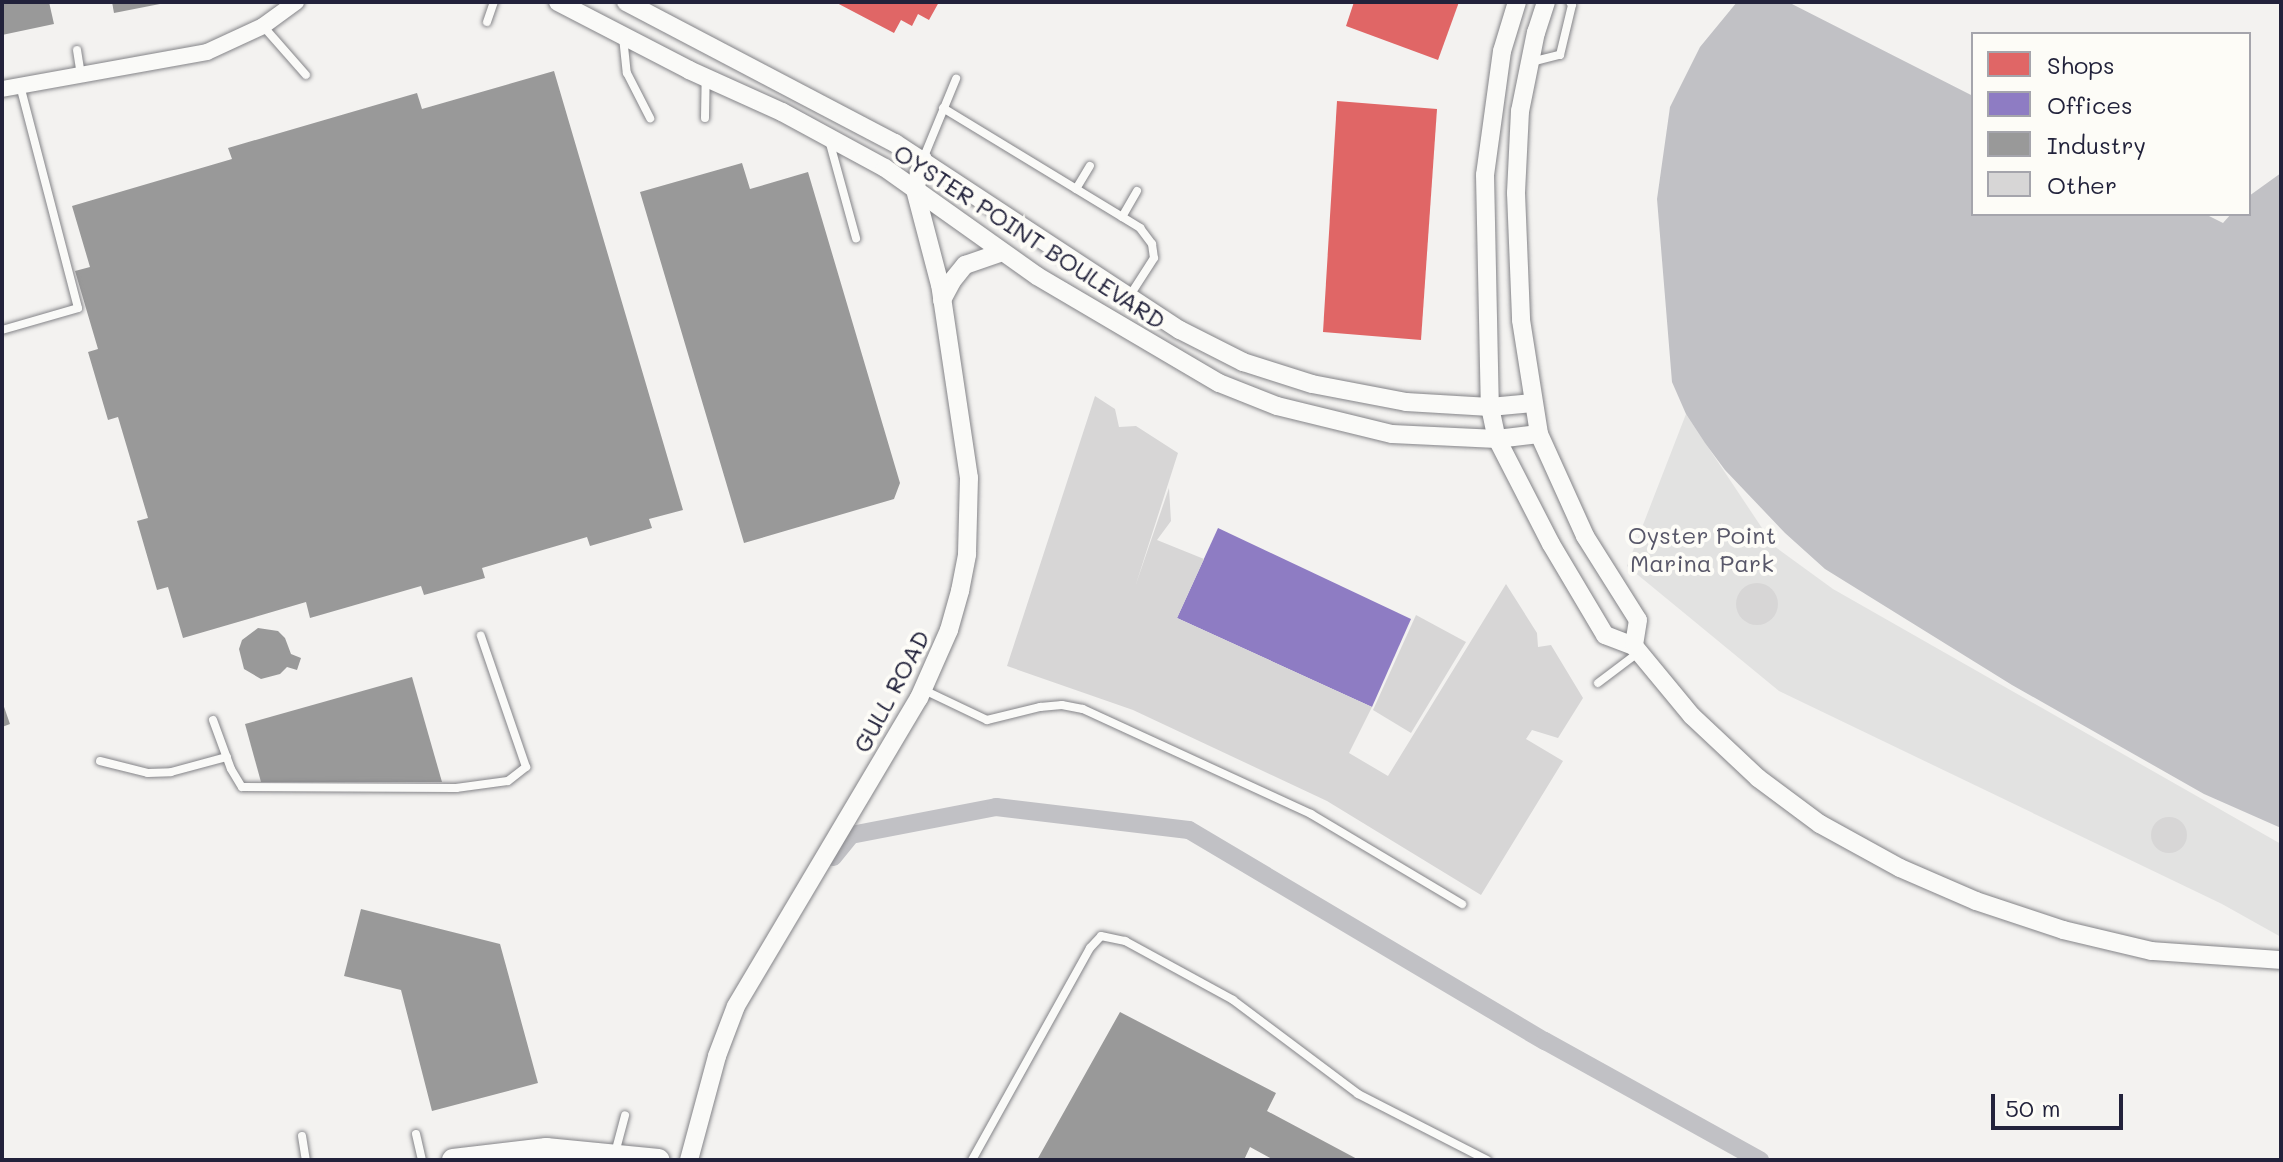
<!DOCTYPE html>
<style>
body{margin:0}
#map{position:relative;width:2283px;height:1162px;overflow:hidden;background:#f3f2f0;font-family:Mali,sans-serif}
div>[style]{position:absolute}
.green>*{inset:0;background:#e2e2e1}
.water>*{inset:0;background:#c1c1c5}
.shops>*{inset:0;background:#e06666}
.offices>*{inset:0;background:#8e7cc3}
.industry>*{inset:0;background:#999}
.canal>*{height:18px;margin:-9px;padding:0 9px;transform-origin:9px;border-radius:9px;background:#c1c1c5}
.building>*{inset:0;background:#d7d6d6}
.round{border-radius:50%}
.roads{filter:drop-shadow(0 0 2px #848488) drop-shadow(0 0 2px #848488)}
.service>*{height:8px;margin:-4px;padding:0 4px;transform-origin:4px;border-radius:4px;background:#fafaf8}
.minor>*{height:16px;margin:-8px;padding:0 8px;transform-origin:8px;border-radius:8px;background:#fafaf8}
.tertiary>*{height:18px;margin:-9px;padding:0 9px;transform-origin:9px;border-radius:9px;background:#fafaf8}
.secondary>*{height:22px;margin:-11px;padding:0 11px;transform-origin:11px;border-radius:11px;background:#fafaf8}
span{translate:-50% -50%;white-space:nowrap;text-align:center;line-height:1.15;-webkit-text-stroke:8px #fdfcf7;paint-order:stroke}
.street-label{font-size:24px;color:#22223b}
.park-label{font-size:24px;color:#585769}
.frame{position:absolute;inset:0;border:4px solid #22223b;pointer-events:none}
.legend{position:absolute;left:1971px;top:32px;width:280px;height:184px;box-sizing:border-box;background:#fdfcf7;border:2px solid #a5a5ac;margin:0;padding:10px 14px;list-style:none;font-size:24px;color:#22223b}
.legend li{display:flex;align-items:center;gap:16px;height:40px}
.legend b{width:40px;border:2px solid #a5a5ac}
.scale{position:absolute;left:1991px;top:1094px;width:132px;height:36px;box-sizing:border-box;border:4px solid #22223b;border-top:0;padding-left:10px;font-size:24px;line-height:28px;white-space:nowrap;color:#22223b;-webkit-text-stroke:6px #fdfcf7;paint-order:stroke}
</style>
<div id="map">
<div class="green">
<div style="clip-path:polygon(1686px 414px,1774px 546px,1833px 589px,2281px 844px,2281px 937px,2222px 904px,1779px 691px,1627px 566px)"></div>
</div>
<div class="water">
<div style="clip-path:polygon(1737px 2px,1788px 2px,1973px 96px,1973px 214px,2205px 214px,2223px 223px,2231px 214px,2249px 214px,2249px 196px,2281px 173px,2281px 828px,2204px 794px,2012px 685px,1825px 569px,1785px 533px,1725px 470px,1705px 443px,1686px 414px,1672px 382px,1657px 199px,1670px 107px,1700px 47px)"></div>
</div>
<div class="shops">
<div style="clip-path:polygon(835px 2px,939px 2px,929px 20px,918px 14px,912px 26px,901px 20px,894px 33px)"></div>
<div style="clip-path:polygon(1354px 2px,1459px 2px,1438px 60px,1346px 26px)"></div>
<div style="clip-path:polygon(1337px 101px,1437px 109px,1421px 340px,1323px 332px)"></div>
</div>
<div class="offices">
<div style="clip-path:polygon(1218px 528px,1411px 619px,1372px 707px,1177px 618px)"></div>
</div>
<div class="industry">
<div style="clip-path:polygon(2px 2px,49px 2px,54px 24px,2px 35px)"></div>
<div style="clip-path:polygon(112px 2px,165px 2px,165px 3px,114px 13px)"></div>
<div style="clip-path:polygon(554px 71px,683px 510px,649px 519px,652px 528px,590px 546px,587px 537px,482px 568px,485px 578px,424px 595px,421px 586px,310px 618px,306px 602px,183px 638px,168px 587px,157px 590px,137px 521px,148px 518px,118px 417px,108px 420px,88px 352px,98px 349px,75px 271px,90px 267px,72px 206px,232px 159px,228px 148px,417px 93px,422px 109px)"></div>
<div style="clip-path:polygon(742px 163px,750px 189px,808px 172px,900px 483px,894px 499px,744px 543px,640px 192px)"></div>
<div style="clip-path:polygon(258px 628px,278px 631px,285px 638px,291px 654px,301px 658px,297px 670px,287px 667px,280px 674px,261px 679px,244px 669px,239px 649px,242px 640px)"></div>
<div style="clip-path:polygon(412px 677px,442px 782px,261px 782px,245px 724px)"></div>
<div style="clip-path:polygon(2px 701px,10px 724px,2px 727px)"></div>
<div style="clip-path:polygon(361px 909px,500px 944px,538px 1083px,432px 1111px,401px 990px,344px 976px)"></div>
<div style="clip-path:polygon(1120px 1012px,1276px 1093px,1267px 1111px,1359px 1160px,1274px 1160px,1250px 1147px,1244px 1160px,1037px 1160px)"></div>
</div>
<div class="canal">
<div style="left:833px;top:857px;width:28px;rotate:-51deg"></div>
<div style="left:851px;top:835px;width:148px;rotate:-10.9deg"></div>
<div style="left:996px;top:807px;width:194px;rotate:6.8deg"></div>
<div style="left:1189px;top:830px;width:414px;rotate:30.7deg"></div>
<div style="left:1545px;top:1041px;width:246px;rotate:29deg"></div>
</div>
<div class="building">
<div style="clip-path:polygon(1095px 396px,1115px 409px,1119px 427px,1136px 426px,1178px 453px,1136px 584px,1169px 488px,1171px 521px,1157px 540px,1204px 559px,1177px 618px,1372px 707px,1349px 753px,1388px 776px,1506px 584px,1537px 633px,1538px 647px,1551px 645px,1583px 698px,1558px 738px,1532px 730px,1526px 739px,1563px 761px,1481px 895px,1327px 801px,1133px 710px,1007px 666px)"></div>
<div class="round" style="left:1736px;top:583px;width:42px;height:42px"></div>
<div style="clip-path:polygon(1416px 615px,1466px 642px,1411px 733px,1373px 710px)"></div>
<div class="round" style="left:2151px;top:817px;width:36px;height:36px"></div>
</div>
<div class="roads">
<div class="service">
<div style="left:487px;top:22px;width:21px;rotate:-71deg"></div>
<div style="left:263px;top:26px;width:65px;rotate:48.7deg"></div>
<div style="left:623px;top:37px;width:36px;rotate:84deg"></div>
<div style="left:627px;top:73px;width:51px;rotate:62.9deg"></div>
<div style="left:77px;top:50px;width:24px;rotate:81deg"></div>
<div style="left:1531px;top:62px;width:30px;rotate:-14deg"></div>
<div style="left:1560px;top:55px;width:51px;rotate:-76.5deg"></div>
<div style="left:1572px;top:5px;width:4px;rotate:-124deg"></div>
<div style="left:943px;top:108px;width:231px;rotate:31.3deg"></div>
<div style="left:1140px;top:228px;width:20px;rotate:53deg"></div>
<div style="left:1152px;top:244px;width:14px;rotate:82deg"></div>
<div style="left:1154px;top:258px;width:46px;rotate:122.7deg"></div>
<div style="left:705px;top:118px;width:39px;rotate:-89deg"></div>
<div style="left:829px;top:140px;width:102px;rotate:74.6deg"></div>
<div style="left:923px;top:159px;width:87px;rotate:-67.6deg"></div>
<div style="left:1076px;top:189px;width:27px;rotate:-59deg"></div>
<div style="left:1122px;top:217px;width:30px;rotate:-60deg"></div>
<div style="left:2px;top:330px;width:79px;rotate:-16.1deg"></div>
<div style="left:78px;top:308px;width:229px;rotate:-104.6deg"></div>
<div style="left:1598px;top:683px;width:51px;rotate:-37.1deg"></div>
<div style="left:924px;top:690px;width:70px;rotate:25.5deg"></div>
<div style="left:987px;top:720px;width:55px;rotate:-13.8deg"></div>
<div style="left:1040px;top:707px;width:22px;rotate:-5deg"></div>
<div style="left:1062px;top:705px;width:21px;rotate:11deg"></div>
<div style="left:1083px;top:709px;width:251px;rotate:24.7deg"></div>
<div style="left:1311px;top:814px;width:176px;rotate:30.8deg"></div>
<div style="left:213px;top:720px;width:52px;rotate:69.8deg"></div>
<div style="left:231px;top:769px;width:21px;rotate:59deg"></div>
<div style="left:242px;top:787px;width:214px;rotate:0.3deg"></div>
<div style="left:456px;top:788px;width:52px;rotate:-7.7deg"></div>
<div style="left:508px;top:781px;width:23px;rotate:-38deg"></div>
<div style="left:526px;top:767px;width:139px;rotate:-109deg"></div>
<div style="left:100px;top:761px;width:49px;rotate:14deg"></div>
<div style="left:148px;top:773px;width:23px;rotate:-2deg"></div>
<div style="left:171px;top:772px;width:58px;rotate:-15deg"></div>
<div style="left:416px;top:1134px;width:27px;rotate:77deg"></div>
<div style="left:302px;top:1136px;width:24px;rotate:81deg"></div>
<div style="left:615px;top:1153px;width:39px;rotate:-75deg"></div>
<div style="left:972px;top:1160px;width:243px;rotate:-60.9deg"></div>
<div style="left:1090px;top:948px;width:16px;rotate:-47deg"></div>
<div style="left:1101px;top:936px;width:25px;rotate:12deg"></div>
<div style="left:1125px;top:941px;width:123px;rotate:28.6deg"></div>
<div style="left:1233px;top:1000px;width:156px;rotate:36.9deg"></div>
<div style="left:1358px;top:1094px;width:145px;rotate:27.1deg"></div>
</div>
<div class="minor">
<div style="left:2px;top:89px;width:208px;rotate:-10.2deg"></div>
<div style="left:207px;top:52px;width:62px;rotate:-24.9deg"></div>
<div style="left:263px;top:26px;width:41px;rotate:-36deg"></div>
</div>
<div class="tertiary">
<div style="left:558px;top:2px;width:148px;rotate:27.4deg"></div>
<div style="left:689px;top:70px;width:102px;rotate:24.3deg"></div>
<div style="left:782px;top:112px;width:117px;rotate:28.5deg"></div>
<div style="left:885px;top:168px;width:186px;rotate:35.4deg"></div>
<div style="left:1037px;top:276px;width:211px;rotate:30.5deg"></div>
<div style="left:1219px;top:383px;width:62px;rotate:21.6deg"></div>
<div style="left:1277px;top:406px;width:118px;rotate:13.7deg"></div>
<div style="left:1392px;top:434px;width:105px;rotate:2.7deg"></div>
<div style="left:1497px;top:439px;width:42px;rotate:-6.8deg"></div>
<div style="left:626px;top:2px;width:304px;rotate:27.7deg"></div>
<div style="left:895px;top:143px;width:341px;rotate:33.3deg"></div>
<div style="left:1180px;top:330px;width:71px;rotate:26.9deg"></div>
<div style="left:1243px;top:362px;width:72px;rotate:17.7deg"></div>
<div style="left:1312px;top:384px;width:96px;rotate:10.8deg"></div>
<div style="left:1406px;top:402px;width:84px;rotate:3.4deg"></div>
<div style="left:1490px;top:407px;width:43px;rotate:-5.3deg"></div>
<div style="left:1517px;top:2px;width:51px;rotate:107deg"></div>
<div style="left:1502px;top:51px;width:125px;rotate:97.8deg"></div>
<div style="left:1485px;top:175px;width:232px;rotate:88.8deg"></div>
<div style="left:1490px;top:407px;width:33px;rotate:78deg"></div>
<div style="left:1497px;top:439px;width:118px;rotate:62.8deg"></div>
<div style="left:1551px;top:544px;width:106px;rotate:59.3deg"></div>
<div style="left:1605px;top:635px;width:31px;rotate:21deg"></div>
<div style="left:1634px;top:646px;width:91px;rotate:50.4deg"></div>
<div style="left:1692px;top:716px;width:91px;rotate:43.2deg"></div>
<div style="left:1758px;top:778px;width:77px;rotate:36.6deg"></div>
<div style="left:1820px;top:824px;width:91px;rotate:28.8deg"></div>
<div style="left:1900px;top:868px;width:83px;rotate:23.5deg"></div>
<div style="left:1976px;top:901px;width:92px;rotate:18.4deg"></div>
<div style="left:2063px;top:930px;width:91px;rotate:13.3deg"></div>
<div style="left:2152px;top:951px;width:129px;rotate:4deg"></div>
<div style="left:1546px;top:2px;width:32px;rotate:108deg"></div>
<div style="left:1536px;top:32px;width:81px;rotate:101.4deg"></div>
<div style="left:1520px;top:111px;width:82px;rotate:92.8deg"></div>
<div style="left:1516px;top:193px;width:127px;rotate:87.7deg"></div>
<div style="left:1521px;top:320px;width:115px;rotate:81deg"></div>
<div style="left:1539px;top:434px;width:112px;rotate:65.7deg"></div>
<div style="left:1585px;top:536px;width:99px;rotate:57.8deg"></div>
<div style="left:1638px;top:620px;width:26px;rotate:99deg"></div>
<div style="left:942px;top:300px;width:21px;rotate:-62deg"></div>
<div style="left:952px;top:281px;width:21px;rotate:-51deg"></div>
<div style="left:965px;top:265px;width:39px;rotate:-19deg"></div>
<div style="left:689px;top:1160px;width:108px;rotate:-74.9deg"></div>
<div style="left:717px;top:1056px;width:53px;rotate:-69.2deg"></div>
<div style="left:736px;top:1006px;width:358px;rotate:-59.3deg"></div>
<div style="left:919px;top:698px;width:74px;rotate:-66.2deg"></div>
<div style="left:949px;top:630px;width:41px;rotate:-74.2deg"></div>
<div style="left:960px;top:591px;width:38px;rotate:-79deg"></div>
<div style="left:967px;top:554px;width:76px;rotate:-88.5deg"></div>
<div style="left:969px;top:478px;width:195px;rotate:-98.5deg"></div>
<div style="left:940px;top:285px;width:98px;rotate:-104.7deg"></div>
<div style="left:915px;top:190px;width:32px;rotate:-76deg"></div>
</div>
<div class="secondary">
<div style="left:453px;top:1160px;width:94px;rotate:-6.7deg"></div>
<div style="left:546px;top:1149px;width:113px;rotate:5.6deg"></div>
</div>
</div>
<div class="street-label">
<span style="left:1030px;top:236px;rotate:33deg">OYSTER POINT BOULEVARD</span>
<span style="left:891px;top:691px;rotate:-62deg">GULL ROAD</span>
</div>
<div class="park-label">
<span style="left:1702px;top:549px">Oyster Point<br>Marina Park</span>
</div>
<div class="frame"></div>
<ul class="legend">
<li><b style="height:22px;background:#e06666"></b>Shops</li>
<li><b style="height:22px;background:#8e7cc3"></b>Offices</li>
<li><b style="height:22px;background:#999"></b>Industry</li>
<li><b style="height:22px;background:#d7d6d6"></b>Other</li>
</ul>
<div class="scale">50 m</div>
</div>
